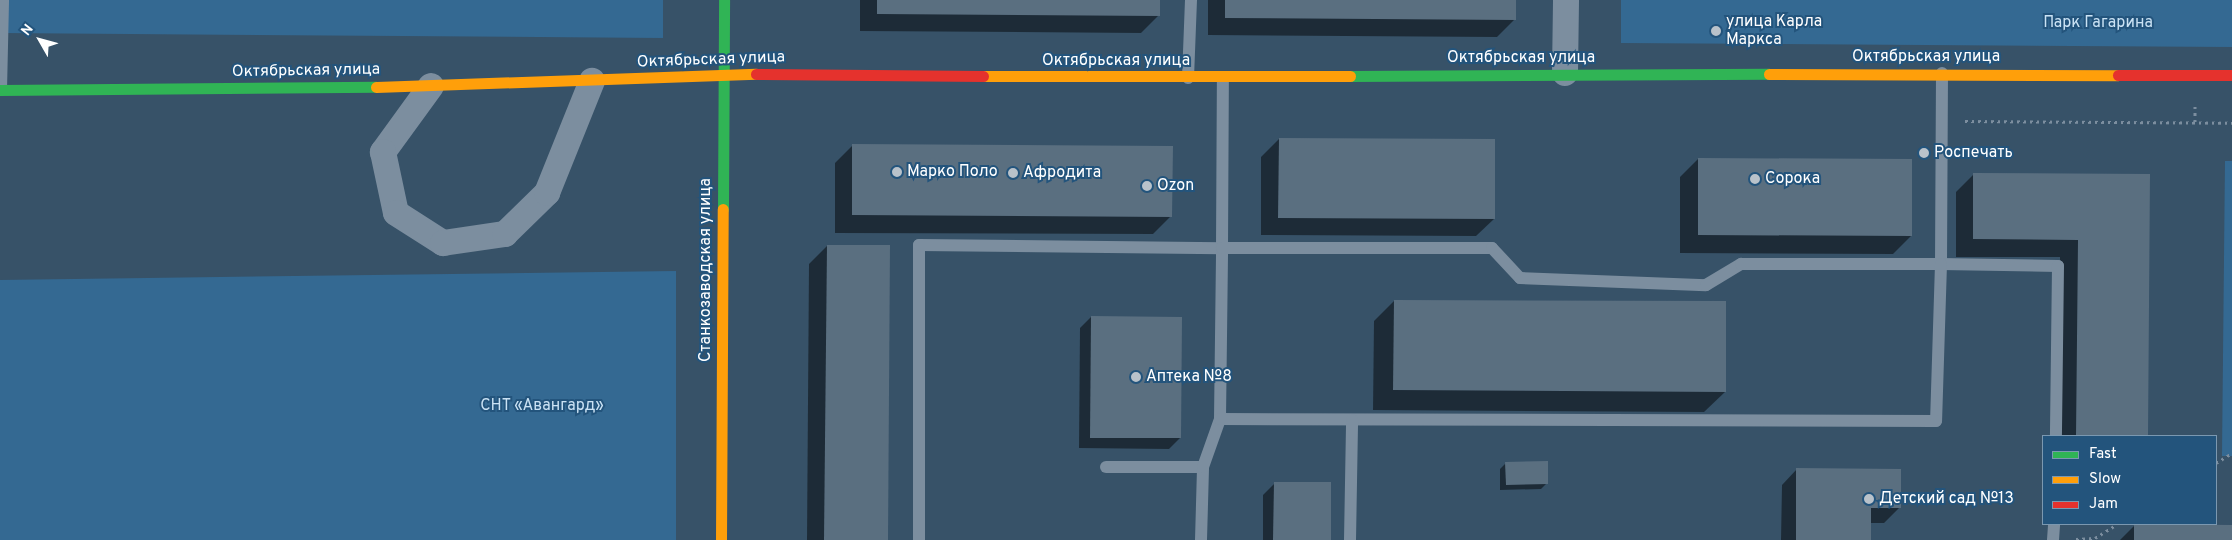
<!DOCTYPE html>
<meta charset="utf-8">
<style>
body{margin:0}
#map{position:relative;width:2232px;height:540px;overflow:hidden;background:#375268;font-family:Overpass,sans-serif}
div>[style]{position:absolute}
.green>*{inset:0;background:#346992}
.shadow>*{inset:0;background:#0007}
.building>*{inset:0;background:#5a6f80}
.path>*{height:3px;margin-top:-1.5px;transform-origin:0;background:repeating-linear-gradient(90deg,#7c8e9f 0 2.5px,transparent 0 6.5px)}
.lane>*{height:12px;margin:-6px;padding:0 6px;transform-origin:6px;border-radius:6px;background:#7c8e9f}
.street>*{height:26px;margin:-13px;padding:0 13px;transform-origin:13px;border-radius:13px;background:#7c8e9f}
.fast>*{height:11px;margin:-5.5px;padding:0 5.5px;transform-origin:5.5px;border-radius:5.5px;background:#30b455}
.slow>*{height:11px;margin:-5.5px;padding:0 5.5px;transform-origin:5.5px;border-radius:5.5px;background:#ff9f0a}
.jam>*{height:11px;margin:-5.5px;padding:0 5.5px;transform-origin:5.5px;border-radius:5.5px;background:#e5322d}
.dots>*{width:14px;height:14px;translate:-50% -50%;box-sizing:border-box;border:2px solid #23547c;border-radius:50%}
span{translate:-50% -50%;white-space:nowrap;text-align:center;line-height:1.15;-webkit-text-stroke:4px #23547c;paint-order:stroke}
.poi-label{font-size:16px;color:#fff}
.left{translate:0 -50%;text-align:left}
.park-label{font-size:16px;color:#cae2f4}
.street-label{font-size:16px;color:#fff}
.legend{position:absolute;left:2042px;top:435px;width:175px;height:90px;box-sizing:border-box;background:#23547c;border:1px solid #7b98b0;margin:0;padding:6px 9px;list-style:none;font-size:15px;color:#fff}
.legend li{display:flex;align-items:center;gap:10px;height:25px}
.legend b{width:25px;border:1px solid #7b98b0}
.north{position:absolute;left:15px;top:15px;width:50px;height:50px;-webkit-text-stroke:4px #23547c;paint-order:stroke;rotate:308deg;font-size:14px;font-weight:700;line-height:20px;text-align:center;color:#fff}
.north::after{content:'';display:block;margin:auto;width:18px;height:22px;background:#fff;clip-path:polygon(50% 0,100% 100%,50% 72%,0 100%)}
</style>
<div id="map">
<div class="green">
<div style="clip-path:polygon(0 0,663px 0,663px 38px,0 33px)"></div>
<div style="clip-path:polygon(1621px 0,2232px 0,2232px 47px,1621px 43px)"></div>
<div style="clip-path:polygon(2225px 161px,2232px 161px,2232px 456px,2222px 456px)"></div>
<div style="clip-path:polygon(676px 271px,676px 540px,0 540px,0 280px)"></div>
</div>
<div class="shadow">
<div style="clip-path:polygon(860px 0,1159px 0,1159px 15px,1141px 33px,860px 31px)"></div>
<div style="clip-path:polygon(1208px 0,1515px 0,1515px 19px,1497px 37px,1208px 35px)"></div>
<div style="clip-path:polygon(1279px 139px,1494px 219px,1476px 236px,1261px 235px,1261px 157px)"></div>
<div style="clip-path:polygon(853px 145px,1171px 216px,1153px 234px,835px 233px,835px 163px)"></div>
<div style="clip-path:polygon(1698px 159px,1911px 236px,1893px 254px,1680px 253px,1680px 177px)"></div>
<div style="clip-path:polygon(1974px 174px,2149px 175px,2147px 436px,2059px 436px,2060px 257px,1956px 257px,1956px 192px)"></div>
<div style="clip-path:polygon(827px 246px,887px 540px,807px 540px,809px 264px)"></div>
<div style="clip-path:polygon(1394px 301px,1725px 392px,1704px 412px,1373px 410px,1374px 321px)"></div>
<div style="clip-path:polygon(1091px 317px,1180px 438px,1169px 449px,1079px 448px,1080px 328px)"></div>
<div style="clip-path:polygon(1506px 463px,1547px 483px,1541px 489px,1500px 490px,1500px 469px)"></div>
<div style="clip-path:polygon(1797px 469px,1899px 508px,1884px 523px,1870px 523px,1870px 540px,1781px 540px,1782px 485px)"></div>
<div style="clip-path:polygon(1274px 484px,1330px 540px,1263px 540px,1263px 495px)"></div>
<div style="clip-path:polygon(2134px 526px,2232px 526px,2232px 540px,2120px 540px)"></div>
</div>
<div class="building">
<div style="clip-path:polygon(877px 0,1160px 0,1160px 16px,877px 14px)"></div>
<div style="clip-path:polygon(1225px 0,1516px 0,1516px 20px,1225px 18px)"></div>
<div style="clip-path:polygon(1279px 138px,1495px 139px,1495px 219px,1278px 218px)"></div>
<div style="clip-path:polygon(852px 144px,1173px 146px,1172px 217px,852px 215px)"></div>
<div style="clip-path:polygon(1698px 158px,1912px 159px,1912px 236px,1698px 235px)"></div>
<div style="clip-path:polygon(1973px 173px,2150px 174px,2148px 436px,2076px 436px,2078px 240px,1973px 239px)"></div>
<div style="clip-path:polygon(827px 245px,890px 245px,888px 540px,824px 540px)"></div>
<div style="clip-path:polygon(1394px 300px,1726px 301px,1726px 392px,1393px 390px)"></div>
<div style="clip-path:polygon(1091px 316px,1182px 317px,1181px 438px,1090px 438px)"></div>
<div style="clip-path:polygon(1548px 461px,1548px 484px,1506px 485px,1505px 462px)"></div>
<div style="clip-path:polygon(1796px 468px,1901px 469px,1901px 508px,1871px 508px,1871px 540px,1796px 540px)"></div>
<div style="clip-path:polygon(1274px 482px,1331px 482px,1331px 540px,1273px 540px)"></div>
<div style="clip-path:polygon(2134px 524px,2232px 525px,2232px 540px,2134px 540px)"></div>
</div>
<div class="path">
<div style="left:2195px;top:106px;width:17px;rotate:90deg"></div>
<div style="left:1965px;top:121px;width:267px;rotate:0.4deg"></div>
<div style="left:2216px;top:463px;width:19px;rotate:-32deg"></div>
<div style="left:2076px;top:539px;width:19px;rotate:-3deg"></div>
<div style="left:2095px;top:538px;width:26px;rotate:-32deg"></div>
</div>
<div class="lane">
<div style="left:1942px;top:73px;width:191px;rotate:90.3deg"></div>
<div style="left:1941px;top:264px;width:117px;rotate:1deg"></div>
<div style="left:2058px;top:266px;width:170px;rotate:90.7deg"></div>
<div style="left:1188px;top:78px;width:78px;rotate:-87.8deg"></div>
<div style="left:1px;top:90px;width:90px;rotate:-88.7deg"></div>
<div style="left:1106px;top:467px;width:97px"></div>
<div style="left:919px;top:540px;width:295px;rotate:-90deg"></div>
<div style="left:919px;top:245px;width:303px;rotate:0.6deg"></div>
<div style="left:1222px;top:248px;width:171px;rotate:-89.7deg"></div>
<div style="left:1201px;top:540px;width:73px;rotate:-88.4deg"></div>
<div style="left:1203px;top:467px;width:51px;rotate:-70.5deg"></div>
<div style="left:1220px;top:419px;width:171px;rotate:-89.3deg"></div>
<div style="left:1222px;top:248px;width:270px"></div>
<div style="left:1492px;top:248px;width:41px;rotate:47deg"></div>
<div style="left:1520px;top:278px;width:186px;rotate:2.2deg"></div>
<div style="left:1706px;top:285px;width:41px;rotate:-31deg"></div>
<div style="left:1741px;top:264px;width:200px"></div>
<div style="left:1941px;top:264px;width:157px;rotate:91.8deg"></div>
<div style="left:1936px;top:421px;width:716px;rotate:-179.84deg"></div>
<div style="left:1350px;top:540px;width:120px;rotate:-89deg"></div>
<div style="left:2053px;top:540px;width:16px;rotate:-86deg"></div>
</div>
<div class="street">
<div style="left:1565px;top:73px;width:73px;rotate:-89.2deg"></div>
<div style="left:431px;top:86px;width:82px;rotate:126deg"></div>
<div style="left:383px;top:152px;width:62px;rotate:78deg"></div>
<div style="left:396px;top:213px;width:56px;rotate:32.6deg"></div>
<div style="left:443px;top:243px;width:63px;rotate:-8.3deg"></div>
<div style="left:505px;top:234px;width:59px;rotate:-44.3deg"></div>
<div style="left:547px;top:193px;width:121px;rotate:-68.1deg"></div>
</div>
<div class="fast">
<div style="left:1350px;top:76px;width:419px;rotate:-0.3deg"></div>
<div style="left:0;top:90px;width:376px;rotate:-0.5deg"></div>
<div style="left:723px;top:209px;width:209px;rotate:-89.7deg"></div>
</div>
<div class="slow">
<div style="left:1769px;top:74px;width:349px;rotate:0.2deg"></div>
<div style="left:983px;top:76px;width:367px"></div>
<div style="left:376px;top:87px;width:380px;rotate:-2deg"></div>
<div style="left:721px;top:540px;width:331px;rotate:-89.7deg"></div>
</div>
<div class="jam">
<div style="left:756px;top:74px;width:227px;rotate:0.5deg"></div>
<div style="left:2118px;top:75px;width:114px"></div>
</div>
<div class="dots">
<div style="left:1716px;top:31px;background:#b9c2ca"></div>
<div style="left:1924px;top:153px;background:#b9c2ca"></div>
<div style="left:897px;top:172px;background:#b9c2ca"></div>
<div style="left:1013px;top:173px;background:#b9c2ca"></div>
<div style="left:1755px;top:179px;background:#b9c2ca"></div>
<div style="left:1147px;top:186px;background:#b9c2ca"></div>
<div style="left:1136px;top:377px;background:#b9c2ca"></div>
<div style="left:1869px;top:499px;background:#b9c2ca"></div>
</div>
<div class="poi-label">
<span class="left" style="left:1726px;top:31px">улица Карла<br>Маркса</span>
<span class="left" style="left:1934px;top:153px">Роспечать</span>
<span class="left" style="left:907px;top:172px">Марко Поло</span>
<span class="left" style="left:1023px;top:173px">Афродита</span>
<span class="left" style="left:1765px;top:179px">Сорока</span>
<span class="left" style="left:1157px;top:186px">Ozon</span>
<span class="left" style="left:1146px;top:377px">Аптека №8</span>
<span class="left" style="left:1879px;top:499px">Детский сад №13</span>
</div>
<div class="park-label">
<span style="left:2098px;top:23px">Парк Гагарина</span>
<span style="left:542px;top:406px">СНТ «Авангард»</span>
</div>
<div class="street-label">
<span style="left:1926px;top:57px">Октябрьская улица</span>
<span style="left:1521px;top:58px">Октябрьская улица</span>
<span style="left:711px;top:60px;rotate:-2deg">Октябрьская улица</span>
<span style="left:1116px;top:61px">Октябрьская улица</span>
<span style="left:306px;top:71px;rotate:-1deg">Октябрьская улица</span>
<span style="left:706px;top:270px;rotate:-90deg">Станкозаводская улица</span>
</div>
<ul class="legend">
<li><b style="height:6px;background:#30b455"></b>Fast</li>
<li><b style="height:6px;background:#ff9f0a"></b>Slow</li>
<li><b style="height:6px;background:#e5322d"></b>Jam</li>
</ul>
<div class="north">N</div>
</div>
